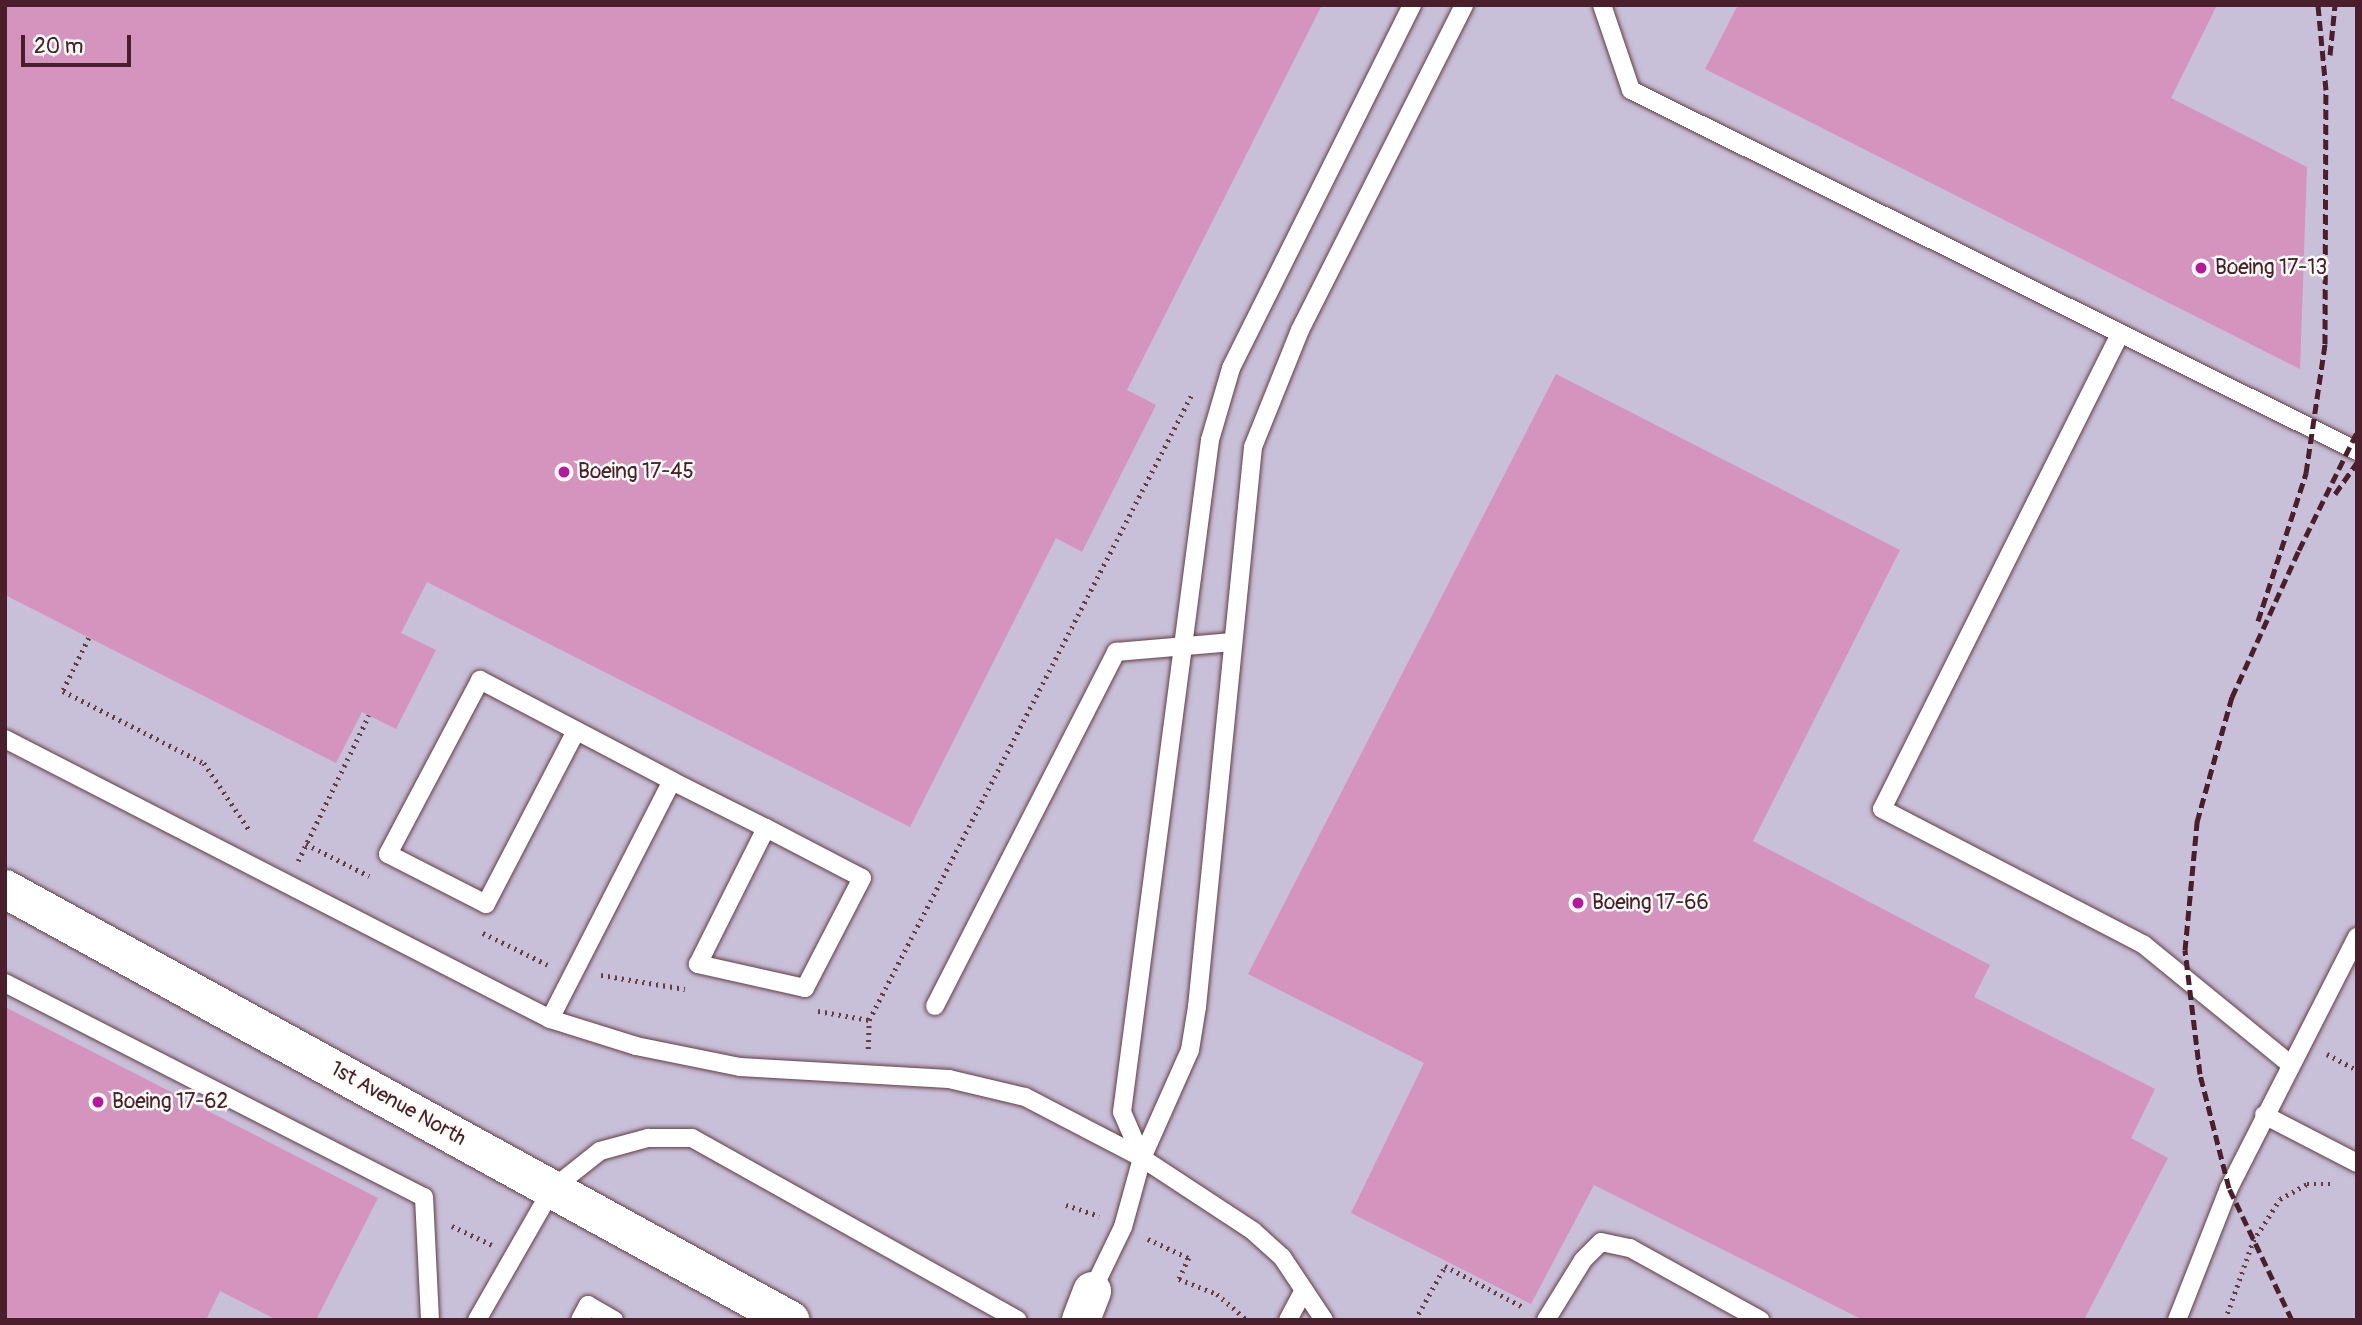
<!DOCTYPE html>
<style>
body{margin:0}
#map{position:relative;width:2362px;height:1325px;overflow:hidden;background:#eee7cc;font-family:Pangolin,sans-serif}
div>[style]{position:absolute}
.industrial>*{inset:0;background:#c8bfd8}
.building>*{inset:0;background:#d594be}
.path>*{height:4.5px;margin-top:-2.25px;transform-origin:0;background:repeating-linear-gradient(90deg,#633d43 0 2px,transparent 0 7px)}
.roads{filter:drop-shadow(0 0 2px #633d43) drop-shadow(0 0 2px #633d43)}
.lane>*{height:18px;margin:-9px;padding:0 9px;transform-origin:9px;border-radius:9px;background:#fff}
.secondary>*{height:38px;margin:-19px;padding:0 19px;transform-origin:19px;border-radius:19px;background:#fff}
.rail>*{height:5px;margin-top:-2.5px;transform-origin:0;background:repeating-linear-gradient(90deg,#4a1f2b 0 10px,transparent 0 15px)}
.dots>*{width:19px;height:19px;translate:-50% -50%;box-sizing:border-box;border:4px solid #fdfcf7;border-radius:50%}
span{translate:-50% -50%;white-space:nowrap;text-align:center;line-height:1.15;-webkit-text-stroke:5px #fdfcf7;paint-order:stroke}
.poi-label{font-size:21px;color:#4a1f2b}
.left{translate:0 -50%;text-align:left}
.street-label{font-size:21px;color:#4a1f2b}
.frame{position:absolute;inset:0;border:7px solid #4a1f2b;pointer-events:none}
.scale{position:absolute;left:21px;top:35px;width:110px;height:32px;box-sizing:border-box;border:4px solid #4a1f2b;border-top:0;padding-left:9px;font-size:21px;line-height:24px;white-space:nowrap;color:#4a1f2b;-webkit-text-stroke:5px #fdfcf7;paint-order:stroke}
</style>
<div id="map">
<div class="industrial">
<div style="clip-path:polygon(5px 5px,2357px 5px,2357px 1320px,5px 1320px)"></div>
</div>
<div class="building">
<div style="clip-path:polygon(5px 5px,1322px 5px,1127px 390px,1156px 405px,1082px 552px,1056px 538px,910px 827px,427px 582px,401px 633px,436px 650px,396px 729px,362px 712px,336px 763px,5px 595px)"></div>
<div style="clip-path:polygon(1738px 5px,2217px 5px,2171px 98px,2307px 167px,2300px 369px,1705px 69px)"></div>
<div style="clip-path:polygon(1556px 374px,1900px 550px,1753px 841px,1990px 965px,1974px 997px,2155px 1089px,2131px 1138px,2168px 1158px,2084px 1320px,1863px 1320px,1594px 1185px,1531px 1304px,1351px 1213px,1424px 1063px,1248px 974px)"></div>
<div style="clip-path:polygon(5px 1007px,378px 1198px,316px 1320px,277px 1320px,220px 1291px,206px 1320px,5px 1320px)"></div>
</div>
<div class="path">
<div style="left:89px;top:638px;width:59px;rotate:116.1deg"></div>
<div style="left:63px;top:691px;width:158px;rotate:27.1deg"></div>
<div style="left:204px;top:763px;width:82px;rotate:55.9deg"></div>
<div style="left:306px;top:844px;width:71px;rotate:26.9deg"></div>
<div style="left:298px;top:861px;width:162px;rotate:-64.1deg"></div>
<div style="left:483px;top:933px;width:72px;rotate:26.2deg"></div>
<div style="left:601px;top:975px;width:85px;rotate:9.5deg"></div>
<div style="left:818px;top:1011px;width:52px;rotate:10deg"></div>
<div style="left:868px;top:1049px;width:29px;rotate:-88deg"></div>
<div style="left:869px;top:1020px;width:704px;rotate:-62.71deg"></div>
<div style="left:2327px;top:1054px;width:34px;rotate:28deg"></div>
<div style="left:1066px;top:1205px;width:35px;rotate:18deg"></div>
<div style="left:452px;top:1226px;width:44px;rotate:25.4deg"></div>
<div style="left:1148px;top:1239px;width:45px;rotate:24.9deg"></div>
<div style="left:1189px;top:1258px;width:23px;rotate:115deg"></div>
<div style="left:1179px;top:1279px;width:41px;rotate:21.5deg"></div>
<div style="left:1217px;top:1294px;width:40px;rotate:41deg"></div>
<div style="left:1415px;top:1320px;width:62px;rotate:-60.9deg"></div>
<div style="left:1445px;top:1266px;width:88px;rotate:27.7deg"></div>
<div style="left:2225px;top:1320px;width:84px;rotate:-70.5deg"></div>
<div style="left:2253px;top:1241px;width:50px;rotate:-57.3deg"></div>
<div style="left:2280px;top:1199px;width:31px;rotate:-29deg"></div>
<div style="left:2307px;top:1184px;width:28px"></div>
</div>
<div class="roads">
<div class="lane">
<div style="left:1602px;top:5px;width:90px;rotate:71.2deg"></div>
<div style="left:1631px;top:90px;width:811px;rotate:26.44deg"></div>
<div style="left:2120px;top:334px;width:531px;rotate:116.61deg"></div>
<div style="left:1882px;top:809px;width:295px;rotate:27.4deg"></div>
<div style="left:2144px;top:945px;width:188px;rotate:39.2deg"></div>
<div style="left:576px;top:731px;width:195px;rotate:117.5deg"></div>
<div style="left:486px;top:904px;width:110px;rotate:-153deg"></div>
<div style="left:388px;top:854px;width:197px;rotate:-62.1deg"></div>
<div style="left:480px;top:680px;width:217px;rotate:27.7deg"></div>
<div style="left:5px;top:739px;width:613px;rotate:27.19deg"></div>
<div style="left:550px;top:1019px;width:90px;rotate:17.4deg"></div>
<div style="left:636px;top:1046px;width:106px;rotate:11.4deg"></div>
<div style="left:740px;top:1067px;width:209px;rotate:3.3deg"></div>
<div style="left:949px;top:1079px;width:78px;rotate:13.3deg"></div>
<div style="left:1025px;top:1097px;width:132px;rotate:27.5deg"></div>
<div style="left:1142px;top:1158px;width:133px;rotate:33.3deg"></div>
<div style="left:1253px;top:1231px;width:39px;rotate:42deg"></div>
<div style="left:1282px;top:1257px;width:76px;rotate:56.3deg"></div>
<div style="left:5px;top:983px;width:470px;rotate:27.1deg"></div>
<div style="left:424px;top:1197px;width:123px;rotate:87.2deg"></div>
<div style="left:935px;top:1006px;width:398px;rotate:-62.9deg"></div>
<div style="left:1116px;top:652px;width:117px;rotate:-4.9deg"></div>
<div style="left:550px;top:1019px;width:267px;rotate:-62.9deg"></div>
<div style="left:672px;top:781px;width:105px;rotate:26.6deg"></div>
<div style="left:766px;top:828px;width:108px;rotate:27.5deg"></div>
<div style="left:862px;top:878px;width:124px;rotate:117.4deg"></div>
<div style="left:805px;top:988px;width:110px;rotate:-167.4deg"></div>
<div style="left:698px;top:964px;width:152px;rotate:-63.4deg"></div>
<div style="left:2264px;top:1115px;width:105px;rotate:27.3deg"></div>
<div style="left:1142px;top:1158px;width:50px;rotate:-113.5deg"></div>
<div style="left:1122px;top:1112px;width:678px;rotate:-82.54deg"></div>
<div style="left:1210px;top:440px;width:75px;rotate:-73.7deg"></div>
<div style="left:1231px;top:368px;width:406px;rotate:-63.5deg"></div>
<div style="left:1092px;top:1291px;width:71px;rotate:-64.2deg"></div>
<div style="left:1123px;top:1227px;width:72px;rotate:-74.6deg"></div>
<div style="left:1142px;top:1158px;width:118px;rotate:-66deg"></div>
<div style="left:1190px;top:1050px;width:44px;rotate:-80.8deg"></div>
<div style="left:1197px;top:1007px;width:563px;rotate:-84.29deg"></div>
<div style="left:1253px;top:447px;width:126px;rotate:-68.1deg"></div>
<div style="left:1300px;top:330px;width:364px;rotate:-63.2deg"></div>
<div style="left:477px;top:1320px;width:151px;rotate:-60.2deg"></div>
<div style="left:552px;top:1189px;width:61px;rotate:-38.4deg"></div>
<div style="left:600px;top:1151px;width:50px;rotate:-15.2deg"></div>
<div style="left:648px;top:1138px;width:44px"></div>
<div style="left:692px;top:1138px;width:373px;rotate:29.2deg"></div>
<div style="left:580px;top:1320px;width:17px;rotate:-62deg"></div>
<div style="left:588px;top:1305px;width:30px;rotate:30deg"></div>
<div style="left:1288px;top:1320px;width:34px;rotate:-62deg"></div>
<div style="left:1546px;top:1320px;width:70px;rotate:-58.3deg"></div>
<div style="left:1583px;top:1260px;width:25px;rotate:-45deg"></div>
<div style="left:1601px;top:1242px;width:30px;rotate:12deg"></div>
<div style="left:1630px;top:1248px;width:149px;rotate:29deg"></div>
<div style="left:2177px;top:1320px;width:142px;rotate:-68.5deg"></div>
<div style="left:2229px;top:1188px;width:282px;rotate:-63deg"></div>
</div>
<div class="secondary">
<div style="left:5px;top:889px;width:896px;rotate:28.77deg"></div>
<div style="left:1081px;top:1320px;width:31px;rotate:-69deg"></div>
</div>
</div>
<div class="rail">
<div style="left:2330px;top:55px;width:50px;rotate:-84.3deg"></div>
<div style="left:2335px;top:494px;width:39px;rotate:-55deg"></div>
<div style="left:2258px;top:621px;width:156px;rotate:-72deg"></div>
<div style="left:2306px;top:473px;width:130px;rotate:-81.6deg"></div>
<div style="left:2325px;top:344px;width:254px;rotate:-89.8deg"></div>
<div style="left:2326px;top:90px;width:85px;rotate:-95.4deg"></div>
<div style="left:2292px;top:1320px;width:146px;rotate:-115.5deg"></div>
<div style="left:2229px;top:1188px;width:118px;rotate:-104.3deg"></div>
<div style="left:2200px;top:1074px;width:125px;rotate:-96.9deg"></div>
<div style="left:2185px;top:950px;width:129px;rotate:-84.6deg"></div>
<div style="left:2197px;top:822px;width:130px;rotate:-74.4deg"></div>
<div style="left:2232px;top:697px;width:162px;rotate:-65.5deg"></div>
<div style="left:2299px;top:550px;width:131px;rotate:-63.8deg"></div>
</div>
<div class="dots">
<div style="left:2201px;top:268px;background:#b5179e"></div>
<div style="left:564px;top:472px;background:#b5179e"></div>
<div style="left:1578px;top:903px;background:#b5179e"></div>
<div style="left:98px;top:1102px;background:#b5179e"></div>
</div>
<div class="poi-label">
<span class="left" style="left:2215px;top:268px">Boeing 17-13</span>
<span class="left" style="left:578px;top:472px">Boeing 17-45</span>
<span class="left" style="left:1592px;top:903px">Boeing 17-66</span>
<span class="left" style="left:112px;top:1102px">Boeing 17-62</span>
</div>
<div class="street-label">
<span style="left:398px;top:1104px;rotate:29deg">1st Avenue North</span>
</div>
<div class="frame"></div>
<div class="scale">20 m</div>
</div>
